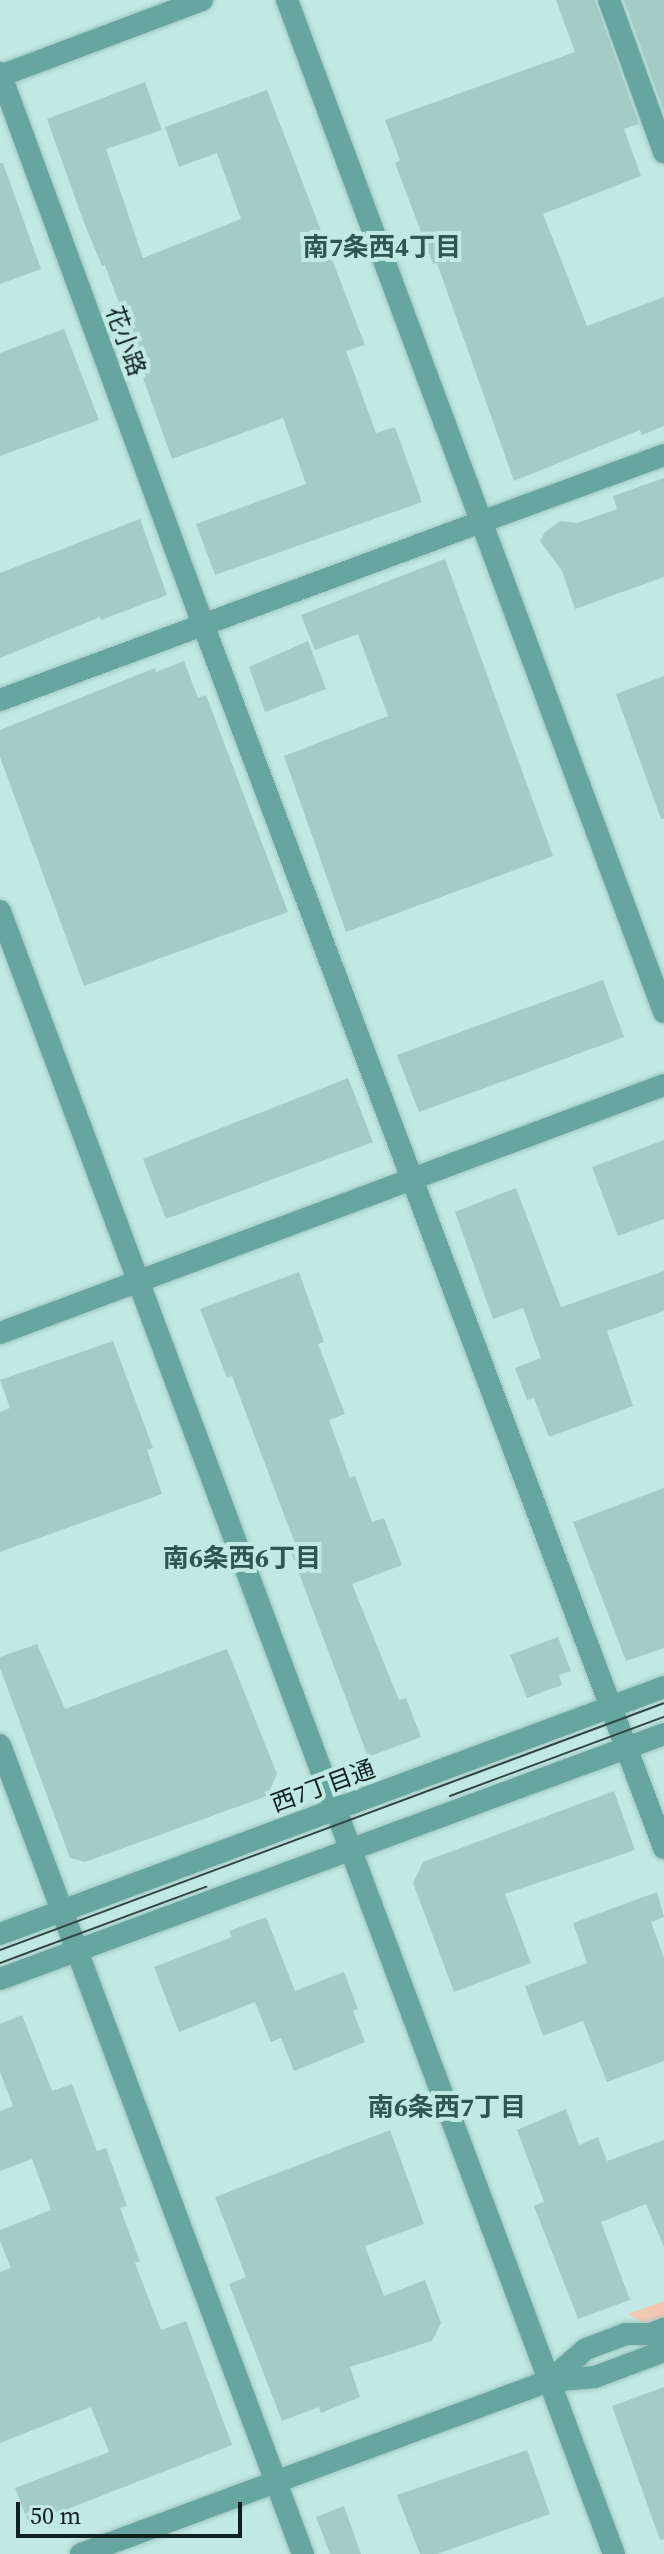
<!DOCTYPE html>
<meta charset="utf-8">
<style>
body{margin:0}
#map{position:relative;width:664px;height:2554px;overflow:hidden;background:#c0e9e4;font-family:"Source Serif 4","Noto Sans JP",serif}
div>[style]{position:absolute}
.green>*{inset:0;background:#f3c7b4}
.building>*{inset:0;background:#a4ccc7}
.roads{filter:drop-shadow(0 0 2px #a0c5c1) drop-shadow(0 0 2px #a0c5c1)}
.minor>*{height:22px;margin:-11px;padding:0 11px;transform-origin:11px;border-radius:11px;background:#67a6a0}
.tertiary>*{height:22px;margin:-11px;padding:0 11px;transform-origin:11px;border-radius:11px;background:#67a6a0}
.tram>*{height:2px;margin:-1px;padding:0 1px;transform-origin:1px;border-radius:1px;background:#314543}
span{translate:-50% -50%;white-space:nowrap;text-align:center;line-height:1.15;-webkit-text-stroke:8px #c0e9e4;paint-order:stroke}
.street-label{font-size:24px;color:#11201f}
.neighbourhood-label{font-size:26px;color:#315552;font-weight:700}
.scale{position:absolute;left:16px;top:2502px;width:226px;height:36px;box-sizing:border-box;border:4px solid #11201f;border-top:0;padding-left:10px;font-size:24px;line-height:28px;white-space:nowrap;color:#11201f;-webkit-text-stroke:6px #c0e9e4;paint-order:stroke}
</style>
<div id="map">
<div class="green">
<div style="clip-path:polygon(664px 2301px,664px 2320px,648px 2325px,628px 2314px)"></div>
</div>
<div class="building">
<div style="clip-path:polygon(556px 0,595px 0,639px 124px,624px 129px,641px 176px,543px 214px,587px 326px,664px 297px,664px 426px,642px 435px,640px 430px,514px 481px,437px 263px,433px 264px,395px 163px,400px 160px,385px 120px,575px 52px)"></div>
<div style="clip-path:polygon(624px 0,664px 0,664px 111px)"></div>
<div style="clip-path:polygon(145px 82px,162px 130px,106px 149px,143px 258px,241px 219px,217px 153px,179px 167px,165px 127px,267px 90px,365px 345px,346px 351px,376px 433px,395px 427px,422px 502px,215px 575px,196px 524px,306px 484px,283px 418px,172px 459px,143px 378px,146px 377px,105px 265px,102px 266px,83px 220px,47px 119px)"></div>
<div style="clip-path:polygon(0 163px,3px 163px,41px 269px,0 284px)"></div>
<div style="clip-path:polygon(64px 329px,99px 420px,0 456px,0 353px)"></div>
<div style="clip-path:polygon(664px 478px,664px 577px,575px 609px,562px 571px,540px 541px,545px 532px,560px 521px,577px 523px,617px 509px,613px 496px)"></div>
<div style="clip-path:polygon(140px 519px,167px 595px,101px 620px,100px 617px,0 658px,0 573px)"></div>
<div style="clip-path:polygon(445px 559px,553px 856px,346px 932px,284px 756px,388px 716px,358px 634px,315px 650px,301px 615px)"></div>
<div style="clip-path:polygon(308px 641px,326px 689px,265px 712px,249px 667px)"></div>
<div style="clip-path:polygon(184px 661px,198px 698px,206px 695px,288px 912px,84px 986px,0 757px,0 730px,155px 668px,156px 672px)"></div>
<div style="clip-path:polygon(664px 676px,664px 819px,661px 819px,616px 694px)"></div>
<div style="clip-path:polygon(603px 980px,624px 1037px,419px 1112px,397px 1055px)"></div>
<div style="clip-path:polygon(348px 1078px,373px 1142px,166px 1219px,143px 1159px)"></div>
<div style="clip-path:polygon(664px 1140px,664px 1219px,618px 1236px,592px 1167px)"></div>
<div style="clip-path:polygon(516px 1188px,561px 1307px,664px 1271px,664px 1311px,607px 1331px,633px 1406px,549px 1437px,534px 1398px,527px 1400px,515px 1368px,541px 1358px,523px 1308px,493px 1319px,455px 1212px)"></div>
<div style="clip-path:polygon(299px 1272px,324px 1342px,318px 1344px,345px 1414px,329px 1420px,350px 1478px,355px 1476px,372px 1522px,384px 1518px,402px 1565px,352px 1584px,399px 1700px,406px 1698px,421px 1737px,368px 1757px,291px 1552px,297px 1549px,232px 1376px,227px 1378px,200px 1309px)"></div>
<div style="clip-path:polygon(113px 1341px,153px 1448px,147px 1450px,162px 1494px,0 1552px,0 1412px,10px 1408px,0 1380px)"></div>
<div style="clip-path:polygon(664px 1488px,664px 1648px,626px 1661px,573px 1522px)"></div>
<div style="clip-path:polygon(558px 1637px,571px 1671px,559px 1675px,562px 1685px,527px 1698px,510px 1655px)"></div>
<div style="clip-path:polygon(37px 1644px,65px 1709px,227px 1649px,277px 1774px,267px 1796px,85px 1862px,70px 1858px,0 1668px,0 1657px)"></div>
<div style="clip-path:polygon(614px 1791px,635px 1850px,505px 1894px,531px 1963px,454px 1992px,413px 1883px,423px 1862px)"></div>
<div style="clip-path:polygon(657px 1892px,664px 1917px,651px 1922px,664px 1958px,664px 2061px,607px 2082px,583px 2021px,543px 2036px,525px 1986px,587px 1963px,573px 1923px)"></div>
<div style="clip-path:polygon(266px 1917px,295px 1991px,344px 1972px,358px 2009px,353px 2011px,365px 2042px,294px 2071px,281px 2038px,271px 2042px,255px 2002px,179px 2032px,154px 1967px,232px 1937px,229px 1931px)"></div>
<div style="clip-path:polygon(22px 2015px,52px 2091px,72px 2084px,97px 2151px,106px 2148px,127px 2206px,120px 2208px,140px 2261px,135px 2263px,161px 2330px,186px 2321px,232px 2445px,29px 2524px,15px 2488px,109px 2452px,91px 2407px,0 2443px,0 2272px,11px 2268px,0 2241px,0 2230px,51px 2210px,32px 2159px,0 2171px,0 2111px,13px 2106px,0 2072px,0 2024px)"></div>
<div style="clip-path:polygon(566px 2109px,579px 2145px,598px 2137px,607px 2161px,664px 2140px,664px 2247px,646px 2204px,601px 2222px,630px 2300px,578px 2319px,534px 2206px,544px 2202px,517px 2130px)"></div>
<div style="clip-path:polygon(390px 2130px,424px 2224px,365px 2246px,384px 2296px,425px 2280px,441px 2323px,432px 2341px,350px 2367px,360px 2397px,321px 2413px,319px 2407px,282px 2421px,229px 2284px,246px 2277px,215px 2197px)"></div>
<div style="clip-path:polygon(664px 2387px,664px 2539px,660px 2540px,612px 2406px)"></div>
<div style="clip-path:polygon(527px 2450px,550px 2514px,437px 2554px,420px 2554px,397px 2495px)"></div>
<div style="clip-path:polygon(344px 2506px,361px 2554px,330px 2554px,316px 2517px)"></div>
</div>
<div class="roads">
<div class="minor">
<div style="left:609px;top:0;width:162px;rotate:70.1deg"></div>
<div style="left:0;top:73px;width:587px;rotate:69.78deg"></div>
<div style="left:203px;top:624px;width:1308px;rotate:69.36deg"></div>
<div style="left:481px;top:522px;width:195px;rotate:-20.1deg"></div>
<div style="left:0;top:1745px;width:864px;rotate:69.47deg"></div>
</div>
<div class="tertiary">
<div style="left:287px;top:0;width:1080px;rotate:69.57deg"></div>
<div style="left:0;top:76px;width:216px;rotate:-20.6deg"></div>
<div style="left:0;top:700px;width:513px;rotate:-20.31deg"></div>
<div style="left:0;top:911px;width:1754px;rotate:69.51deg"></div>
<div style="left:0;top:1333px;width:709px;rotate:-20.48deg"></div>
<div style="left:0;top:1934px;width:708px;rotate:-20.4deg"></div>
<div style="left:0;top:1979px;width:708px;rotate:-20.25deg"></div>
<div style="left:549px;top:2381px;width:49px;rotate:-40.9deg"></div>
<div style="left:586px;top:2349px;width:43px;rotate:-20.6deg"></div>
<div style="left:626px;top:2334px;width:24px"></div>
<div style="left:650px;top:2334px;width:15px;rotate:-20deg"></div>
<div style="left:81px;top:2554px;width:499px;rotate:-20.3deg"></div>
<div style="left:549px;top:2381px;width:46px;rotate:-5deg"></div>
<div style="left:595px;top:2377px;width:74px;rotate:-20.6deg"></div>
</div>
</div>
<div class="tram">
<div style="left:450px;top:1796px;width:228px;rotate:-20.3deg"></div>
<div style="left:0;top:1950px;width:708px;rotate:-20.4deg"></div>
<div style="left:0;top:1963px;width:220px;rotate:-20.3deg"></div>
</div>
<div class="street-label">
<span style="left:126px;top:341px;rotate:70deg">花小路</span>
<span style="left:323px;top:1786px;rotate:-20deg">西7丁目通</span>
</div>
<div class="neighbourhood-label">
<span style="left:382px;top:248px">南7条西4丁目</span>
<span style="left:242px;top:1559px">南6条西6丁目</span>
<span style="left:447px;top:2108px">南6条西7丁目</span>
</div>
<div class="scale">50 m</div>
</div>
